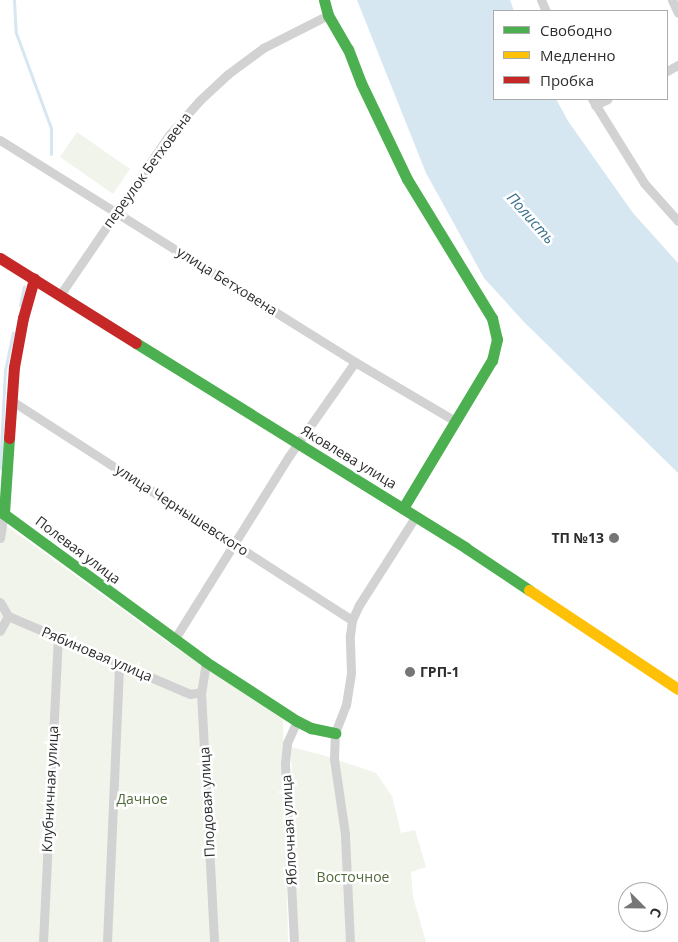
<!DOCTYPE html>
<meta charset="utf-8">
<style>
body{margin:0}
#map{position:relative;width:678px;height:942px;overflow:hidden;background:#fff;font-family:"Open Sans",sans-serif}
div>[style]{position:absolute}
.green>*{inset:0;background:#f0f4eb}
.water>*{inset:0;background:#d6e7f1}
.stream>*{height:3px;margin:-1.5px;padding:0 1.5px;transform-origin:1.5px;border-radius:1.5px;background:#d6e7f1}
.street>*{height:9px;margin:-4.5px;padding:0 4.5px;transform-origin:4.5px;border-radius:4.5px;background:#d2d2d2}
.fast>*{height:11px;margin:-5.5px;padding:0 5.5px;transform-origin:5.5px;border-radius:5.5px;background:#4caf50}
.slow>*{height:11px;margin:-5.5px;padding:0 5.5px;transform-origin:5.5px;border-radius:5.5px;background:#ffc107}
.jam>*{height:11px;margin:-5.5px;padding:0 5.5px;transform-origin:5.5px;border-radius:5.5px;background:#c62828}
.dots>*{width:14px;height:14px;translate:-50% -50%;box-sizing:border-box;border:2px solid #fff;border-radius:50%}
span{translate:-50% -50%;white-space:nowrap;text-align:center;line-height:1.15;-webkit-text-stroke:5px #fff;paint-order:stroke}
.street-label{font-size:14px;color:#2d2d2d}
.poi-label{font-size:14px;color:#2d2d2d;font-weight:700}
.right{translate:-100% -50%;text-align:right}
.left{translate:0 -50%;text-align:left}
.park-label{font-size:14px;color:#51693a}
.water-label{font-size:15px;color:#3a708f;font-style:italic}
.legend{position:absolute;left:493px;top:10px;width:175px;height:90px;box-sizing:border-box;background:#fff;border:1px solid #ababab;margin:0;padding:6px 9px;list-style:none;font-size:15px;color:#2d2d2d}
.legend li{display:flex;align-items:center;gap:10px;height:25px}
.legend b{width:25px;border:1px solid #ababab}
.north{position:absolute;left:618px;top:882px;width:50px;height:50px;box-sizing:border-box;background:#fff;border:1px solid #ababab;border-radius:50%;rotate:113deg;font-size:14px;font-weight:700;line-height:20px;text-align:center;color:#2d2d2d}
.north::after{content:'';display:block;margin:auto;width:18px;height:22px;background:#767676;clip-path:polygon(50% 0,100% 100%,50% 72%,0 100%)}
</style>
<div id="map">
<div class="green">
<div style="clip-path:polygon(77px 132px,130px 169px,113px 194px,60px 157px)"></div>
<div style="clip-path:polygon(0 521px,164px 640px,283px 718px,288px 942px,0 942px)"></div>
<div style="clip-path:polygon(291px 747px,326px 756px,376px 773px,392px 796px,401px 833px,415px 830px,426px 867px,411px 872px,413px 897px,426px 942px,296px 942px)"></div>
</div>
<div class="water">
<div style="clip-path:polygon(357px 0,510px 0,514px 11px,494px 11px,494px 99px,556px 99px,568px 121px,633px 213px,678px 263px,678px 473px,524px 322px,484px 278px,426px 173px)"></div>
</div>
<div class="stream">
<div style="left:14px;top:0;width:33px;rotate:87deg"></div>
<div style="left:16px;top:33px;width:101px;rotate:69.8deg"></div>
<div style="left:51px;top:128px;width:26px;rotate:90deg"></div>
<div style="left:20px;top:305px;width:19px;rotate:-78deg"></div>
<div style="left:0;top:468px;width:98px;rotate:-87.1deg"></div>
<div style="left:5px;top:370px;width:38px;rotate:-78deg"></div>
</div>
<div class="street">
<div style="left:541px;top:0;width:12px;rotate:66deg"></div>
<div style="left:672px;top:0;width:14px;rotate:65deg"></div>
<div style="left:667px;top:71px;width:13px;rotate:-29deg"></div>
<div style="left:592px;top:99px;width:99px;rotate:58.2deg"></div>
<div style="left:644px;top:183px;width:51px;rotate:48.2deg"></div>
<div style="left:595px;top:105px;width:14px;rotate:-25deg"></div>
<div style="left:0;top:140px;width:419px;rotate:32deg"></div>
<div style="left:355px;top:362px;width:116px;rotate:30.5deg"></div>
<div style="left:60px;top:295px;width:195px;rotate:-55.7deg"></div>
<div style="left:170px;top:134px;width:45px;rotate:-48.6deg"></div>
<div style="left:200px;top:100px;width:38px;rotate:-43deg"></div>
<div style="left:228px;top:74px;width:44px;rotate:-36.6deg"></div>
<div style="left:263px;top:48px;width:73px;rotate:-26.9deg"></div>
<div style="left:12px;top:401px;width:404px;rotate:32.8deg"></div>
<div style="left:0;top:538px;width:24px;rotate:-81deg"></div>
<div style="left:0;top:602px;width:16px;rotate:60deg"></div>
<div style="left:8px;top:616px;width:198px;rotate:23.2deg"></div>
<div style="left:190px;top:694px;width:11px;rotate:-10deg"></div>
<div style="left:0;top:631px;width:17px;rotate:-62deg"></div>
<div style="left:174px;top:640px;width:217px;rotate:-58deg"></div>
<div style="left:289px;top:456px;width:115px;rotate:-54.9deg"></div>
<div style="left:206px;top:662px;width:30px;rotate:99deg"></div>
<div style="left:201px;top:692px;width:250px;rotate:87deg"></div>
<div style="left:43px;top:942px;width:305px;rotate:-87.2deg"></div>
<div style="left:107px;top:942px;width:280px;rotate:-87.5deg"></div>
<div style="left:294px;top:942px;width:179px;rotate:-92.9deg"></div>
<div style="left:285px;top:763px;width:20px;rotate:-84deg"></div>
<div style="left:287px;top:743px;width:24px;rotate:-66deg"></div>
<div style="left:350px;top:942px;width:108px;rotate:-92.7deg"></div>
<div style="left:345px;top:834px;width:76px;rotate:-98.3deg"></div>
<div style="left:334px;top:759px;width:26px;rotate:-88deg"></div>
<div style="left:335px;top:733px;width:30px;rotate:-69deg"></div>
<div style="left:346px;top:705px;width:33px;rotate:-81deg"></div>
<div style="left:351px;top:672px;width:37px;rotate:-92deg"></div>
<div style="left:350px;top:635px;width:15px;rotate:-82deg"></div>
<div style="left:352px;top:620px;width:17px;rotate:-65deg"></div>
<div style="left:359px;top:605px;width:106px;rotate:-57.4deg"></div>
</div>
<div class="fast">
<div style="left:324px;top:0;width:16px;rotate:75deg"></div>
<div style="left:328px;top:15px;width:39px;rotate:60deg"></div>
<div style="left:348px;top:49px;width:36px;rotate:69deg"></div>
<div style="left:361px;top:83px;width:106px;rotate:64.4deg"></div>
<div style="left:407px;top:179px;width:163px;rotate:58.6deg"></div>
<div style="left:492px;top:318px;width:22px;rotate:77deg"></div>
<div style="left:497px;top:339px;width:22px;rotate:103deg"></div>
<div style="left:492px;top:360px;width:173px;rotate:121deg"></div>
<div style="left:136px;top:343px;width:388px;rotate:31.8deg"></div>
<div style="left:466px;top:548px;width:76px;rotate:33.7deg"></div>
<div style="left:9px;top:438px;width:76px;rotate:93.8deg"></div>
<div style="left:4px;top:514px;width:250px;rotate:36.2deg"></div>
<div style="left:206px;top:662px;width:108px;rotate:33deg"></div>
<div style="left:297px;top:721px;width:16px;rotate:27deg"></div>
<div style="left:311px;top:728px;width:25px;rotate:12deg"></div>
</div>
<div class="slow">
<div style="left:529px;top:590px;width:179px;rotate:33.6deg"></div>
</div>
<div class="jam">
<div style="left:0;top:258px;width:160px;rotate:32deg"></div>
<div style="left:9px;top:438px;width:71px;rotate:-86deg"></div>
<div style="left:14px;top:367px;width:50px;rotate:-79.6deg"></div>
<div style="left:23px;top:318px;width:41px;rotate:-74.2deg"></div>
</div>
<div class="dots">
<div style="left:614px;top:538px;background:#767676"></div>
<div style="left:410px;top:672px;background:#767676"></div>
</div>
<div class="street-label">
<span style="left:147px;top:170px;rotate:-54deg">переулок Бетховена</span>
<span style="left:227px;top:281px;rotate:32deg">улица Бетховена</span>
<span style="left:349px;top:457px;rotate:31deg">Яковлева улица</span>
<span style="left:182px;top:510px;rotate:33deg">улица Чернышевского</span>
<span style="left:78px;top:550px;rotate:37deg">Полевая улица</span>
<span style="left:97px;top:654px;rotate:23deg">Рябиновая улица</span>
<span style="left:50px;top:789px;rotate:-87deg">Клубничная улица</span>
<span style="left:207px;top:802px;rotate:-93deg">Плодовая улица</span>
<span style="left:289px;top:830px;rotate:-93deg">Яблочная улица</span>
</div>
<div class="poi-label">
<span class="right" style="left:604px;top:538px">ТП №13</span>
<span class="left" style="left:420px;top:672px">ГРП-1</span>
</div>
<div class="park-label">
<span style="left:142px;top:799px">Дачное</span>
<span style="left:353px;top:877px">Восточное</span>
</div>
<div class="water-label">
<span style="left:531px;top:218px;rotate:48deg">Полисть</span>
</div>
<ul class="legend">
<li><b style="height:6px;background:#4caf50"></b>Свободно</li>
<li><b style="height:6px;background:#ffc107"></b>Медленно</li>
<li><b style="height:6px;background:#c62828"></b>Пробка</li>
</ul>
<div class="north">С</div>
</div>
